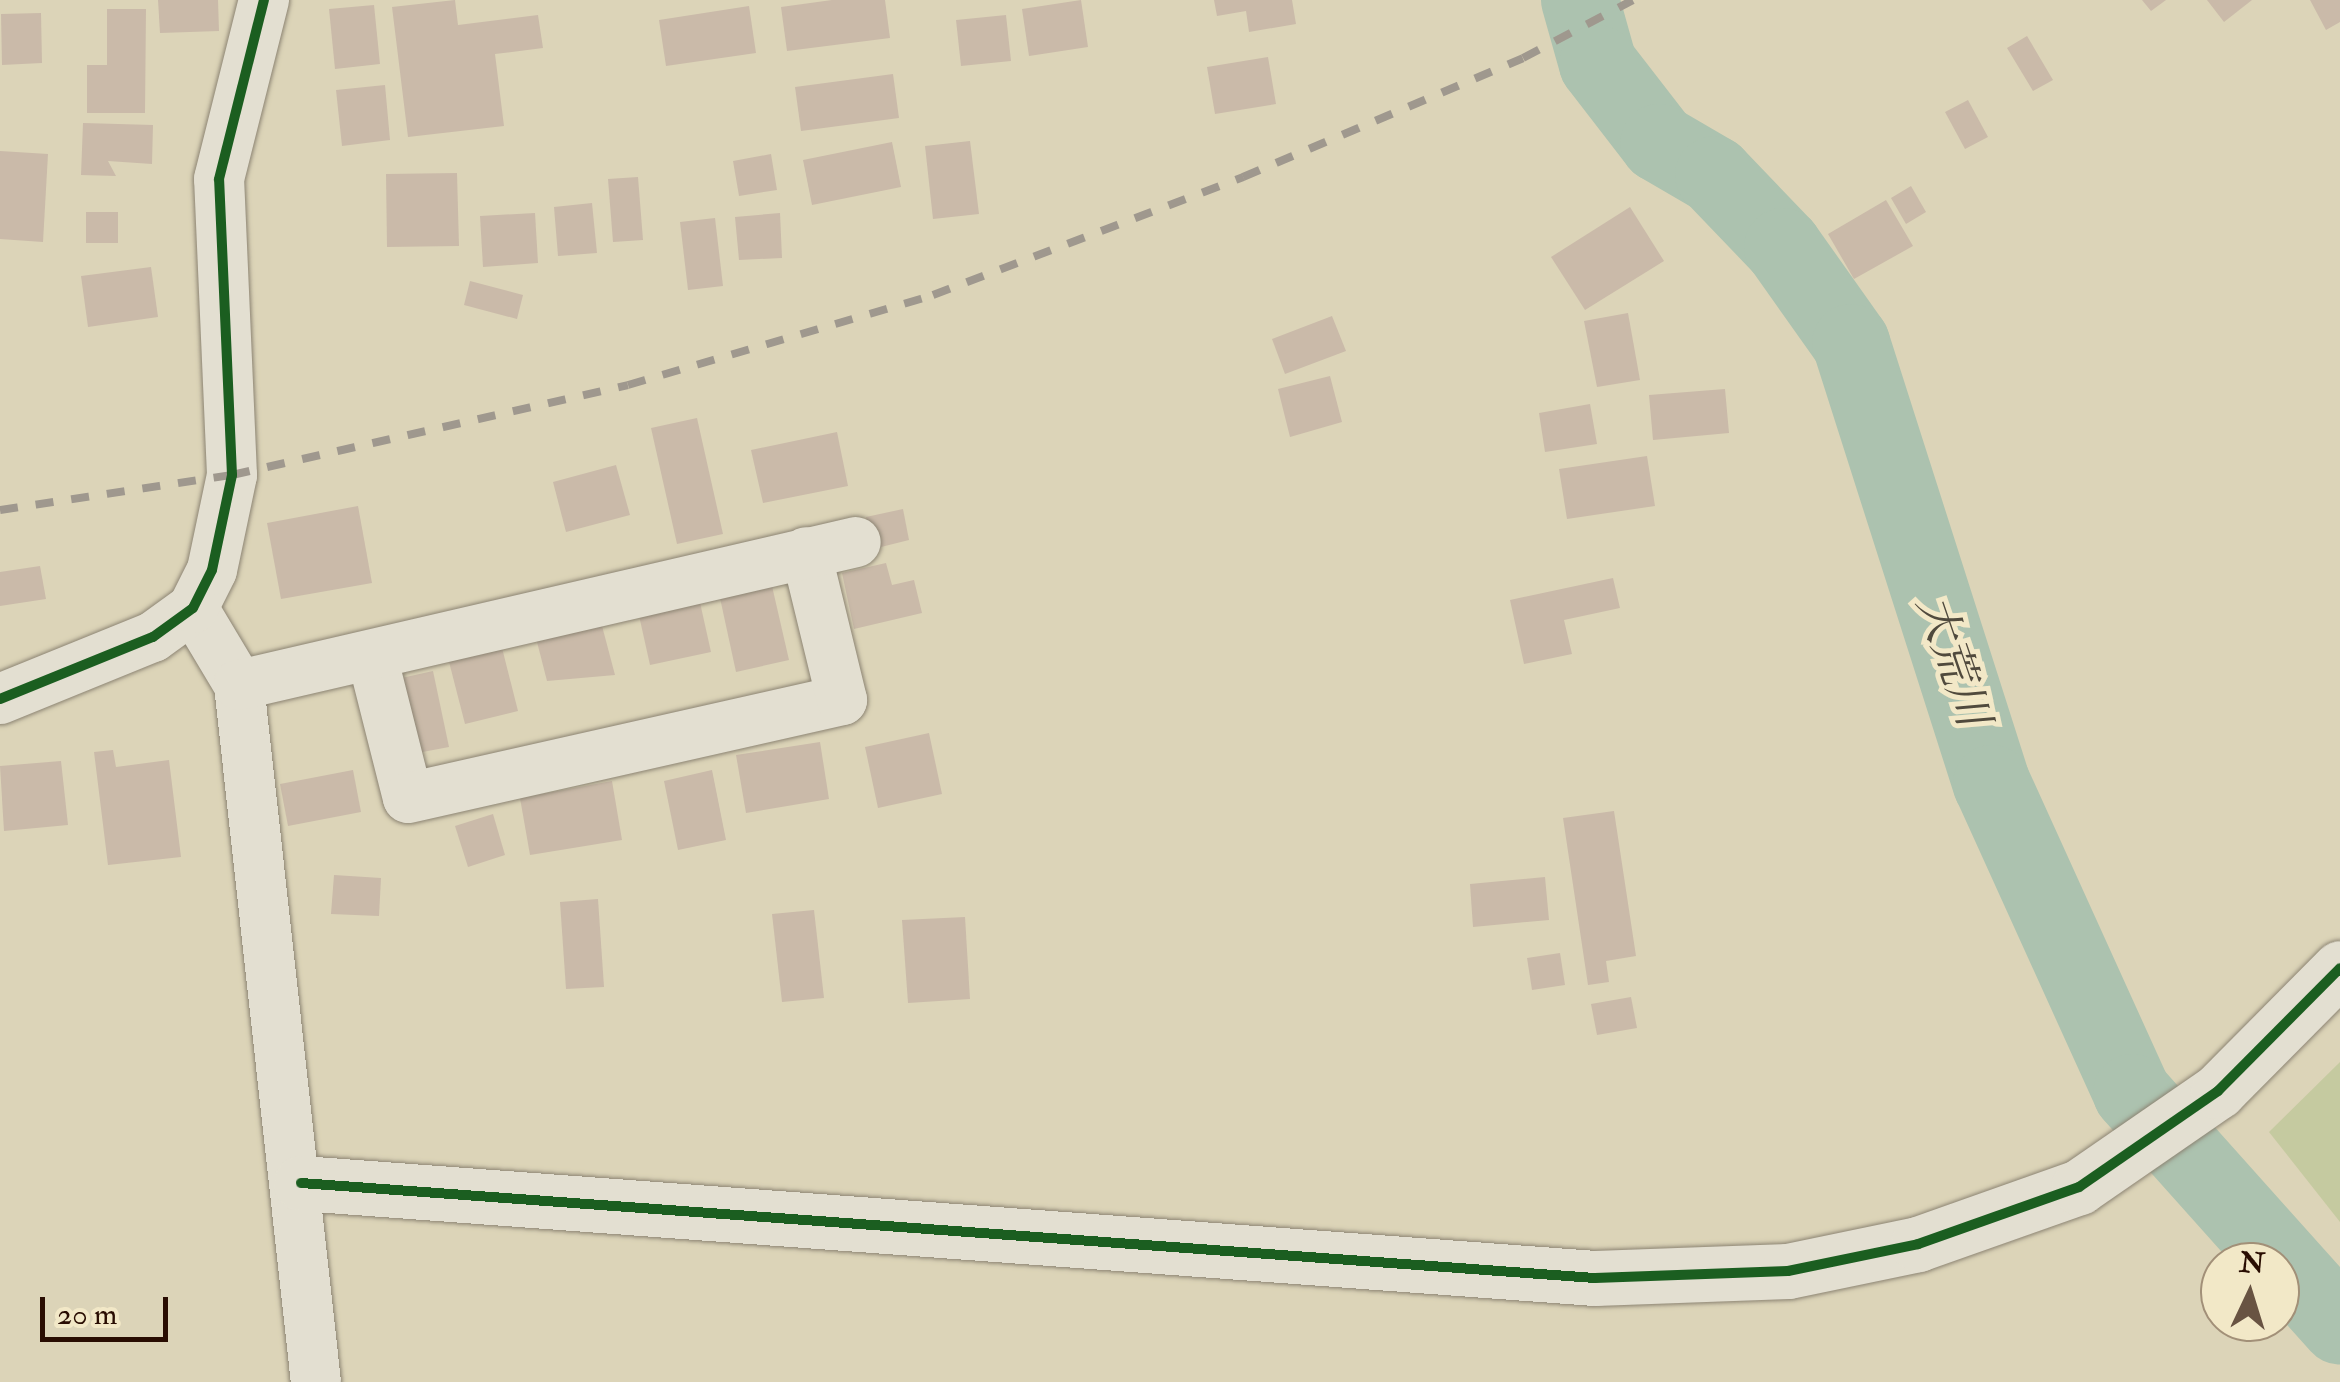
<!DOCTYPE html>
<meta charset="utf-8">
<style>
body{margin:0}
#map{position:relative;width:2340px;height:1382px;overflow:hidden;background:#dcd4b8;font-family:"IM FELL Double Pica","Noto Serif JP",serif}
div>[style]{position:absolute}
.green>*{inset:0;background:#c5caa0}
.river>*{height:78px;margin:-39px;padding:0 39px;transform-origin:39px;border-radius:39px;background:#acc2af}
.building>*{inset:0;background:#cabaa9}
.roads{filter:drop-shadow(0 0 2px #8c8473) drop-shadow(0 0 2px #8c8473)}
.minor>*{height:50px;margin:-25px;padding:0 25px;transform-origin:25px;border-radius:25px;background:#e3dfd1}
.tertiary>*{height:55px;margin:-27.5px;padding:0 27.5px;transform-origin:27.5px;border-radius:27.5px;background:#e3dfd1}
.rail>*{height:8px;margin-top:-4px;transform-origin:0;background:repeating-linear-gradient(90deg,#9f988e 0 18px,transparent 0 36px)}
.cycleway>*{height:10px;margin:-5px;padding:0 5px;transform-origin:5px;border-radius:5px;background:#1b5e20}
span{translate:-50% -50%;white-space:nowrap;text-align:center;line-height:1.15;-webkit-text-stroke:10px #f2e8c7;paint-order:stroke}
.water-label{font-size:45px;color:#504a3d;font-style:italic}
.north{position:absolute;left:2200px;top:1242px;width:100px;height:100px;box-sizing:border-box;background:#f2e8c7;border:2px solid #a29078;border-radius:50%;rotate:4deg;font-size:28px;font-weight:700;line-height:40px;text-align:center;color:#290d02}
.north::after{content:'';display:block;margin:auto;width:35px;height:45px;background:#685342;clip-path:polygon(50% 0,100% 100%,50% 72%,0 100%)}
.scale{position:absolute;left:40px;top:1297px;width:128px;height:45px;box-sizing:border-box;border:5px solid #290d02;border-top:0;padding-left:12px;font-size:30px;line-height:35px;white-space:nowrap;color:#290d02;-webkit-text-stroke:8px #f2e8c7;paint-order:stroke}
</style>
<div id="map">
<div class="green">
<div style="clip-path:polygon(2340px 1062px,2340px 1222px,2269px 1132px)"></div>
</div>
<div class="river">
<div style="left:1580px;top:0;width:66px;rotate:74.3deg"></div>
<div style="left:1598px;top:64px;width:100px;rotate:52.3deg"></div>
<div style="left:1659px;top:143px;width:64px;rotate:30.2deg"></div>
<div style="left:1714px;top:175px;width:100px;rotate:46.2deg"></div>
<div style="left:1783px;top:247px;width:118px;rotate:54.7deg"></div>
<div style="left:1851px;top:343px;width:463px;rotate:72.3deg"></div>
<div style="left:1992px;top:784px;width:339px;rotate:65.6deg"></div>
<div style="left:2132px;top:1093px;width:312px;rotate:48.2deg"></div>
</div>
<div class="building">
<div style="clip-path:polygon(158px 0,218px 0,219px 31px,160px 33px)"></div>
<div style="clip-path:polygon(455px 0,458px 25px,538px 15px,543px 48px,495px 54px,504px 126px,408px 137px,392px 7px)"></div>
<div style="clip-path:polygon(832px 0,885px 0,890px 38px,787px 51px,781px 7px)"></div>
<div style="clip-path:polygon(1081px 0,1088px 47px,1029px 56px,1022px 9px)"></div>
<div style="clip-path:polygon(1214px 0,1292px 0,1296px 24px,1249px 32px,1246px 11px,1217px 16px)"></div>
<div style="clip-path:polygon(2142px 0,2166px 0,2151px 11px)"></div>
<div style="clip-path:polygon(2207px 0,2252px 0,2224px 22px)"></div>
<div style="clip-path:polygon(2310px 0,2340px 0,2340px 22px,2326px 30px)"></div>
<div style="clip-path:polygon(374px 5px,380px 64px,335px 69px,329px 9px)"></div>
<div style="clip-path:polygon(749px 6px,756px 53px,666px 66px,659px 20px)"></div>
<div style="clip-path:polygon(107px 9px,146px 9px,145px 113px,87px 113px,87px 65px,107px 65px)"></div>
<div style="clip-path:polygon(41px 13px,42px 63px,2px 65px,1px 14px)"></div>
<div style="clip-path:polygon(1006px 15px,1011px 61px,961px 66px,956px 20px)"></div>
<div style="clip-path:polygon(2027px 36px,2053px 80px,2033px 91px,2007px 48px)"></div>
<div style="clip-path:polygon(1268px 57px,1276px 104px,1215px 114px,1207px 67px)"></div>
<div style="clip-path:polygon(893px 74px,899px 118px,801px 131px,795px 87px)"></div>
<div style="clip-path:polygon(385px 85px,390px 140px,342px 146px,336px 90px)"></div>
<div style="clip-path:polygon(1968px 100px,1988px 137px,1965px 149px,1945px 112px)"></div>
<div style="clip-path:polygon(83px 123px,153px 125px,152px 164px,108px 161px,116px 176px,81px 175px)"></div>
<div style="clip-path:polygon(970px 141px,979px 214px,933px 219px,925px 146px)"></div>
<div style="clip-path:polygon(892px 142px,901px 187px,812px 205px,803px 160px)"></div>
<div style="clip-path:polygon(0 151px,48px 154px,43px 242px,0 239px)"></div>
<div style="clip-path:polygon(771px 154px,777px 190px,739px 196px,733px 161px)"></div>
<div style="clip-path:polygon(457px 173px,459px 246px,387px 247px,386px 174px)"></div>
<div style="clip-path:polygon(638px 177px,643px 240px,613px 242px,608px 179px)"></div>
<div style="clip-path:polygon(1911px 186px,1926px 212px,1906px 224px,1891px 198px)"></div>
<div style="clip-path:polygon(1886px 200px,1913px 246px,1854px 279px,1828px 234px)"></div>
<div style="clip-path:polygon(592px 203px,597px 253px,558px 256px,554px 207px)"></div>
<div style="clip-path:polygon(1630px 207px,1664px 261px,1585px 310px,1551px 257px)"></div>
<div style="clip-path:polygon(86px 212px,118px 212px,118px 243px,86px 243px)"></div>
<div style="clip-path:polygon(535px 213px,538px 263px,483px 267px,480px 216px)"></div>
<div style="clip-path:polygon(780px 213px,782px 258px,739px 260px,735px 217px)"></div>
<div style="clip-path:polygon(715px 218px,723px 286px,688px 290px,680px 222px)"></div>
<div style="clip-path:polygon(151px 267px,158px 317px,88px 327px,81px 276px)"></div>
<div style="clip-path:polygon(470px 281px,523px 295px,517px 319px,464px 305px)"></div>
<div style="clip-path:polygon(1628px 313px,1640px 380px,1597px 387px,1584px 321px)"></div>
<div style="clip-path:polygon(1332px 316px,1346px 351px,1285px 374px,1272px 339px)"></div>
<div style="clip-path:polygon(1330px 376px,1342px 422px,1290px 437px,1278px 389px)"></div>
<div style="clip-path:polygon(1725px 389px,1729px 433px,1653px 440px,1649px 395px)"></div>
<div style="clip-path:polygon(1590px 404px,1597px 444px,1545px 452px,1539px 413px)"></div>
<div style="clip-path:polygon(697px 418px,723px 534px,677px 544px,651px 428px)"></div>
<div style="clip-path:polygon(837px 432px,848px 486px,763px 503px,751px 450px)"></div>
<div style="clip-path:polygon(1647px 456px,1655px 506px,1567px 519px,1559px 469px)"></div>
<div style="clip-path:polygon(616px 465px,630px 515px,566px 532px,553px 482px)"></div>
<div style="clip-path:polygon(358px 506px,372px 583px,281px 599px,267px 523px)"></div>
<div style="clip-path:polygon(903px 509px,909px 540px,873px 549px,866px 517px)"></div>
<div style="clip-path:polygon(886px 563px,892px 585px,914px 580px,922px 613px,854px 629px,842px 573px)"></div>
<div style="clip-path:polygon(40px 566px,46px 599px,0 606px,0 572px)"></div>
<div style="clip-path:polygon(1613px 578px,1620px 608px,1564px 620px,1572px 654px,1524px 664px,1510px 600px)"></div>
<div style="clip-path:polygon(772px 586px,789px 660px,736px 672px,720px 598px)"></div>
<div style="clip-path:polygon(699px 598px,711px 652px,650px 665px,638px 611px)"></div>
<div style="clip-path:polygon(601px 622px,615px 675px,547px 681px,536px 638px)"></div>
<div style="clip-path:polygon(501px 644px,518px 711px,465px 724px,448px 658px)"></div>
<div style="clip-path:polygon(433px 671px,449px 747px,412px 754px,397px 679px)"></div>
<div style="clip-path:polygon(929px 733px,942px 794px,878px 808px,865px 747px)"></div>
<div style="clip-path:polygon(820px 742px,829px 799px,746px 813px,736px 755px)"></div>
<div style="clip-path:polygon(113px 750px,116px 767px,169px 760px,181px 857px,108px 865px,94px 752px)"></div>
<div style="clip-path:polygon(61px 761px,68px 825px,4px 831px,0 766px)"></div>
<div style="clip-path:polygon(353px 770px,361px 812px,288px 826px,280px 784px)"></div>
<div style="clip-path:polygon(712px 770px,726px 840px,678px 850px,664px 781px)"></div>
<div style="clip-path:polygon(612px 781px,622px 840px,530px 855px,520px 798px)"></div>
<div style="clip-path:polygon(1614px 811px,1636px 956px,1606px 961px,1609px 982px,1588px 985px,1563px 818px)"></div>
<div style="clip-path:polygon(493px 814px,505px 855px,468px 867px,455px 826px)"></div>
<div style="clip-path:polygon(334px 875px,381px 878px,379px 916px,331px 914px)"></div>
<div style="clip-path:polygon(1545px 877px,1549px 920px,1473px 927px,1470px 884px)"></div>
<div style="clip-path:polygon(598px 899px,604px 987px,566px 989px,560px 902px)"></div>
<div style="clip-path:polygon(814px 910px,824px 998px,782px 1002px,772px 914px)"></div>
<div style="clip-path:polygon(965px 917px,970px 999px,908px 1003px,902px 920px)"></div>
<div style="clip-path:polygon(1560px 953px,1565px 985px,1532px 990px,1527px 958px)"></div>
<div style="clip-path:polygon(1631px 997px,1637px 1028px,1597px 1035px,1591px 1004px)"></div>
</div>
<div class="roads">
<div class="minor">
<div style="left:193px;top:608px;width:90px;rotate:59.1deg"></div>
<div style="left:239px;top:685px;width:701px;rotate:83.7deg"></div>
<div style="left:372px;top:656px;width:146px;rotate:75.8deg"></div>
<div style="left:408px;top:798px;width:445px;rotate:-12.7deg"></div>
<div style="left:842px;top:700px;width:152px;rotate:-103.7deg"></div>
<div style="left:239px;top:685px;width:633px;rotate:-13.05deg"></div>
<div style="left:0;top:699px;width:165px;rotate:-22.1deg"></div>
<div style="left:153px;top:637px;width:49px;rotate:-35.9deg"></div>
<div style="left:193px;top:608px;width:42px;rotate:-63.4deg"></div>
<div style="left:212px;top:570px;width:97px;rotate:-78.1deg"></div>
<div style="left:232px;top:475px;width:296px;rotate:-92.5deg"></div>
<div style="left:219px;top:179px;width:185px;rotate:-75.9deg"></div>
</div>
<div class="tertiary">
<div style="left:301px;top:1183px;width:1297px;rotate:4.2deg"></div>
<div style="left:1595px;top:1278px;width:193px;rotate:-2.1deg"></div>
<div style="left:1788px;top:1271px;width:133px;rotate:-11.7deg"></div>
<div style="left:1918px;top:1244px;width:171px;rotate:-19.5deg"></div>
<div style="left:2079px;top:1187px;width:169px;rotate:-34.6deg"></div>
<div style="left:2218px;top:1091px;width:173px;rotate:-45.2deg"></div>
</div>
</div>
<div class="rail">
<div style="left:0;top:510px;width:235px;rotate:-8.6deg"></div>
<div style="left:232px;top:475px;width:406px;rotate:-12.8deg"></div>
<div style="left:628px;top:385px;width:318px;rotate:-16.4deg"></div>
<div style="left:933px;top:295px;width:332px;rotate:-20.8deg"></div>
<div style="left:1243px;top:177px;width:304px;rotate:-23deg"></div>
<div style="left:1523px;top:58px;width:124px;rotate:-27.8deg"></div>
</div>
<div class="cycleway">
<div style="left:0;top:699px;width:165px;rotate:-22.1deg"></div>
<div style="left:153px;top:637px;width:49px;rotate:-35.9deg"></div>
<div style="left:193px;top:608px;width:42px;rotate:-63.4deg"></div>
<div style="left:212px;top:570px;width:97px;rotate:-78.1deg"></div>
<div style="left:232px;top:475px;width:296px;rotate:-92.5deg"></div>
<div style="left:219px;top:179px;width:185px;rotate:-75.9deg"></div>
<div style="left:301px;top:1183px;width:1297px;rotate:4.2deg"></div>
<div style="left:1595px;top:1278px;width:193px;rotate:-2.1deg"></div>
<div style="left:1788px;top:1271px;width:133px;rotate:-11.7deg"></div>
<div style="left:1918px;top:1244px;width:171px;rotate:-19.5deg"></div>
<div style="left:2079px;top:1187px;width:169px;rotate:-34.6deg"></div>
<div style="left:2218px;top:1091px;width:173px;rotate:-45.2deg"></div>
</div>
<div class="water-label">
<span style="left:1952px;top:661px;rotate:71deg">大荒川</span>
</div>
<div class="north">N</div>
<div class="scale">20 m</div>
</div>
